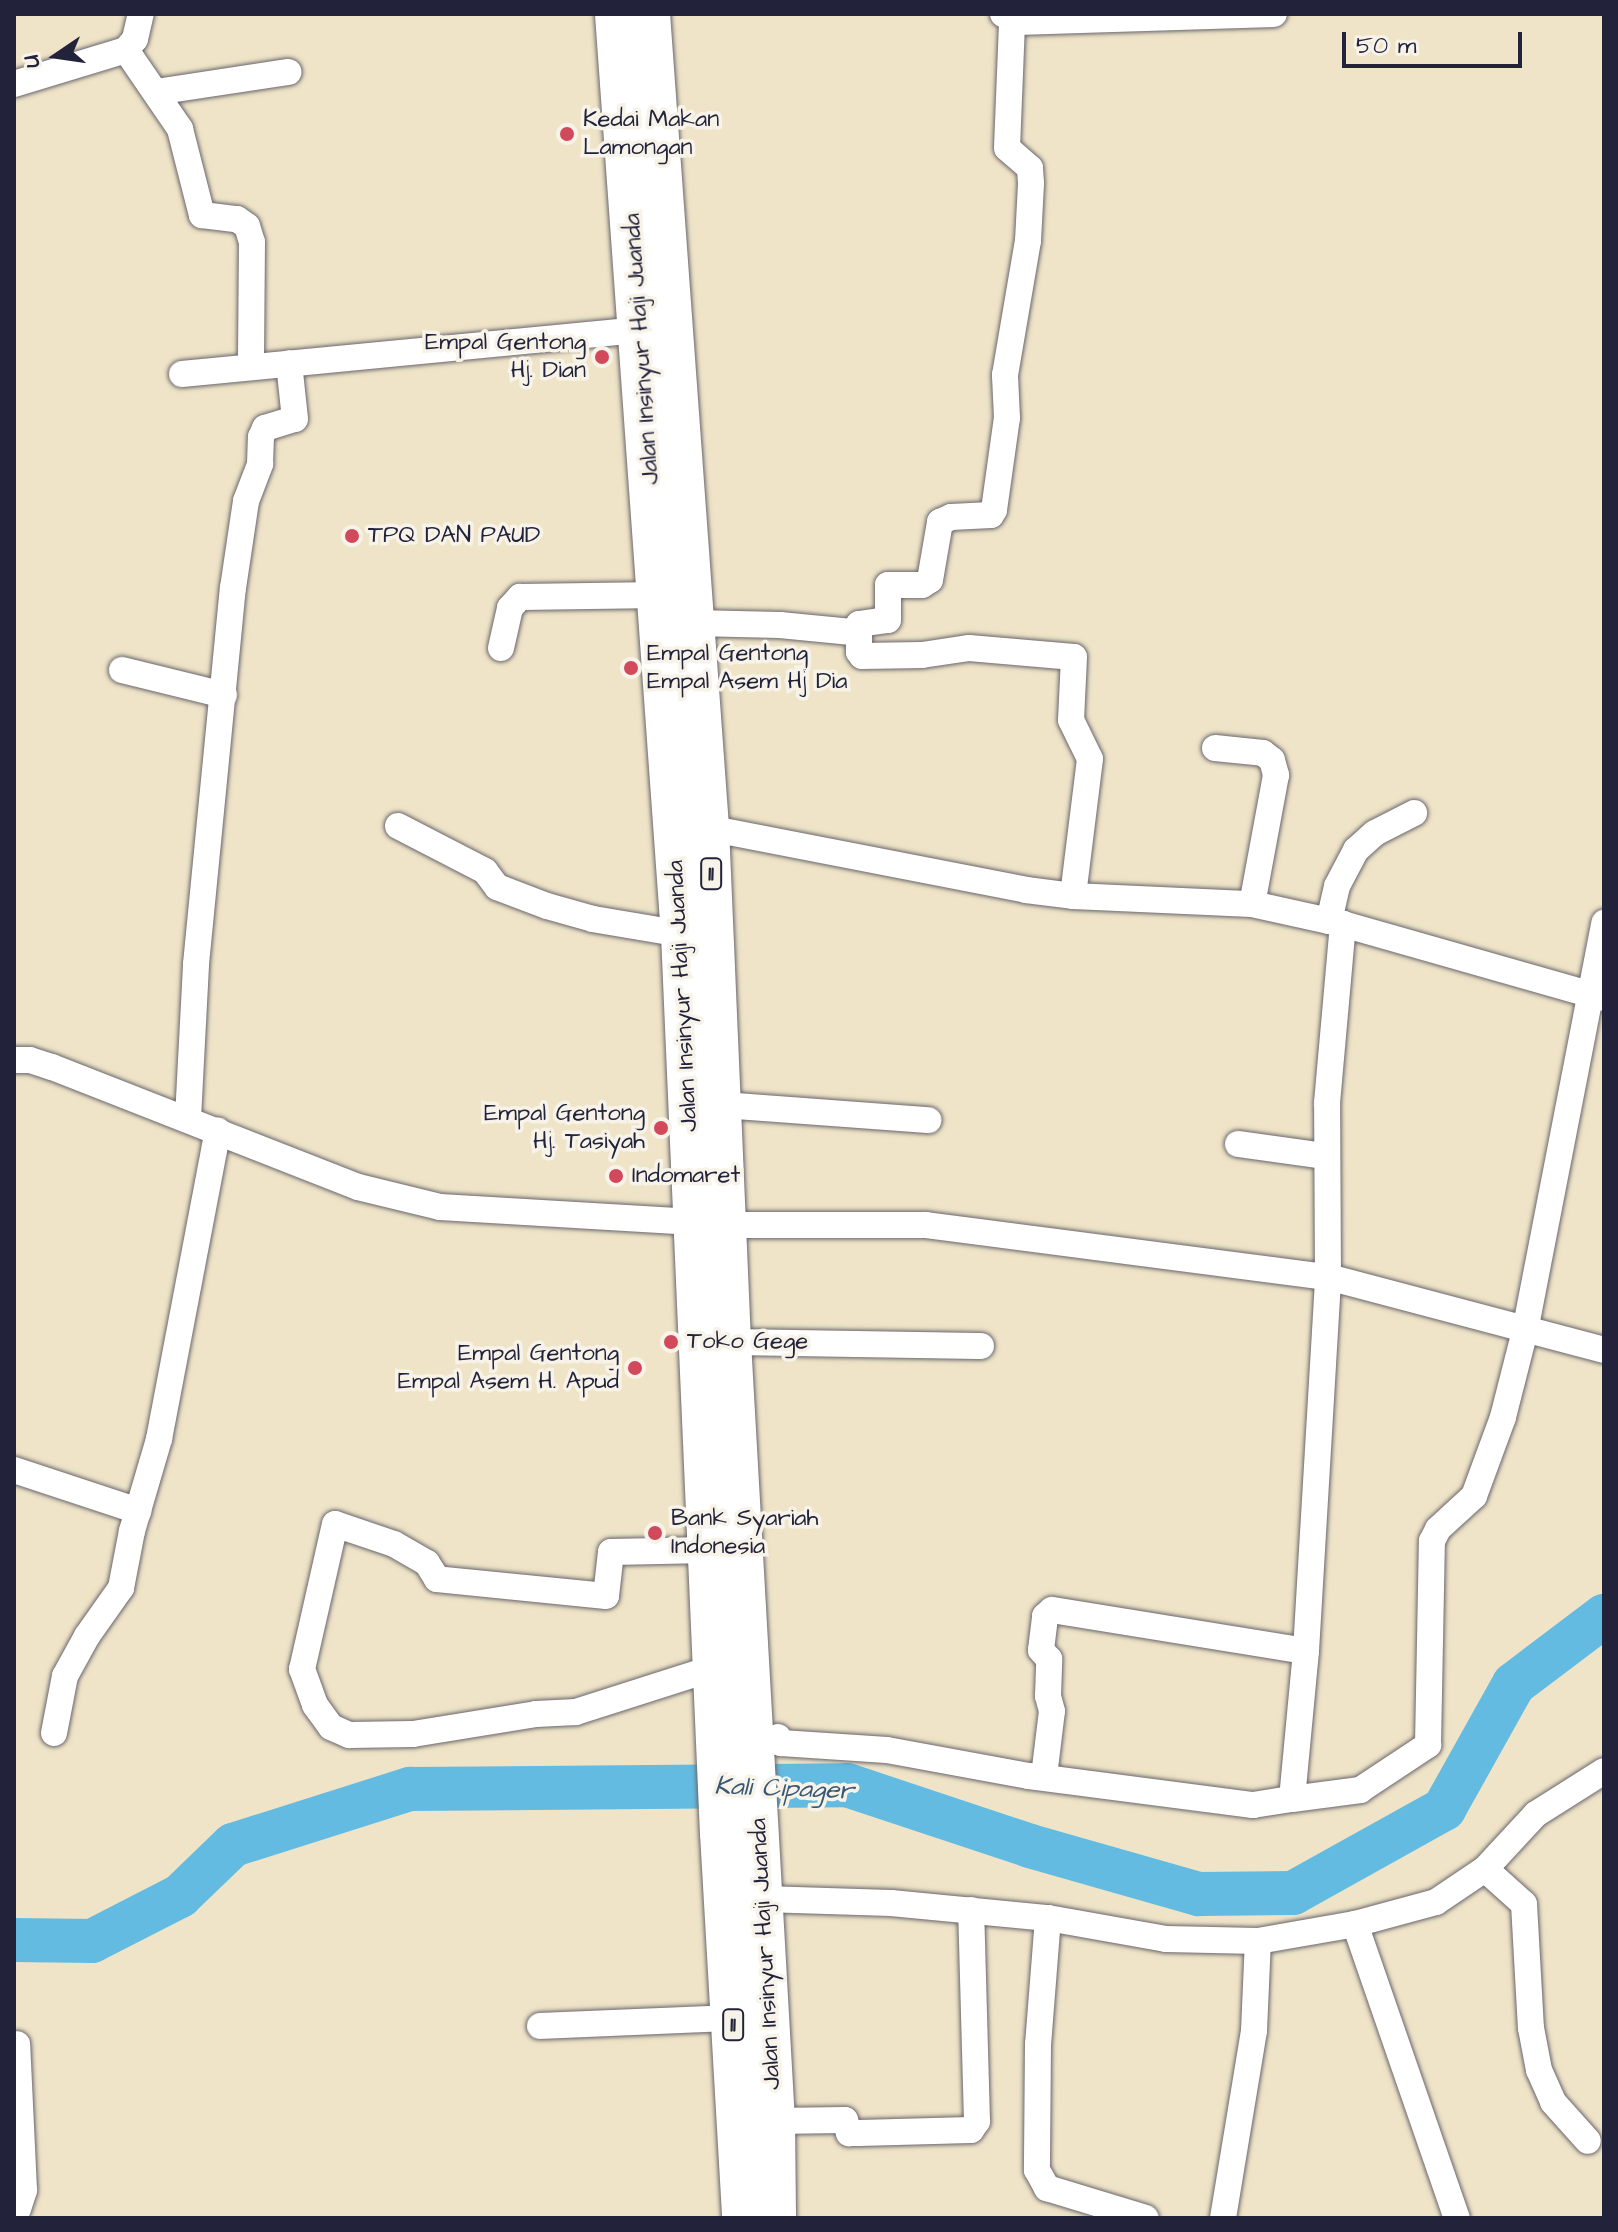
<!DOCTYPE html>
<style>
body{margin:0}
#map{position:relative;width:1618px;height:2232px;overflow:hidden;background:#efe4c8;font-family:"Architects Daughter",sans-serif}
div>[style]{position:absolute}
.river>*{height:44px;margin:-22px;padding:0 22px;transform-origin:22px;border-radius:22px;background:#63bbe1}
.roads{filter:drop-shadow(0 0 2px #6a666c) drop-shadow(0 0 2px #6a666c)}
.minor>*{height:26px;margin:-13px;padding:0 13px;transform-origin:13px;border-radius:13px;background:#fff}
.trunk>*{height:42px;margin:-21px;padding:0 21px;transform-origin:21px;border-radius:21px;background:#fff}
.dots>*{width:22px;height:22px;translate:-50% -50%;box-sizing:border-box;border:4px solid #f7f3e8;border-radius:50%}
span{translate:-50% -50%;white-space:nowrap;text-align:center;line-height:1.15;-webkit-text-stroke:7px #f7f3e8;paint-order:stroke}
.shield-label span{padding:2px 6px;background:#f7f3e8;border:2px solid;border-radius:6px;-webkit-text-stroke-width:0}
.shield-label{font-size:22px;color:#22223b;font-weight:700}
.poi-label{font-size:24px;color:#22223b}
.left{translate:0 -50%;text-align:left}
.right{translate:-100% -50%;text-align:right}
.street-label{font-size:24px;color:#22223b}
.water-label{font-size:26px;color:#395875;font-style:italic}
.frame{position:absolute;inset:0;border:16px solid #22223b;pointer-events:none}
.north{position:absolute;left:16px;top:16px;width:80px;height:80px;-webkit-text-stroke:6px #f7f3e8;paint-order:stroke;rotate:257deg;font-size:22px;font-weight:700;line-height:32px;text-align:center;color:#22223b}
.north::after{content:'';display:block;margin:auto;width:28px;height:36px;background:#22223b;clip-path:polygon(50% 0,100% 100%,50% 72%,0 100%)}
.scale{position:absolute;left:1342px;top:32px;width:180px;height:36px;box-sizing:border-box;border:4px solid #22223b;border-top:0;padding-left:10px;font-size:24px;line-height:28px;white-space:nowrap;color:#22223b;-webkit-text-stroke:6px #f7f3e8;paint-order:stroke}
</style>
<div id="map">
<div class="river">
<div style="left:14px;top:1940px;width:78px;rotate:0.7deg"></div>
<div style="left:92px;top:1941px;width:99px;rotate:-27.1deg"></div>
<div style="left:180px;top:1896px;width:74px;rotate:-43.9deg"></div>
<div style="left:233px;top:1845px;width:186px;rotate:-17.6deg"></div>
<div style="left:410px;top:1789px;width:437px;rotate:-0.5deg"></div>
<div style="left:847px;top:1785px;width:193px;rotate:18.4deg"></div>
<div style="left:1030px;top:1846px;width:176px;rotate:15.9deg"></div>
<div style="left:1199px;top:1894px;width:94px;rotate:-0.6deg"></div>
<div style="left:1293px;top:1893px;width:173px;rotate:-29.1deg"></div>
<div style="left:1444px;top:1809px;width:143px;rotate:-60.8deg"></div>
<div style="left:1514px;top:1684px;width:113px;rotate:-37.1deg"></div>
</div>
<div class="roads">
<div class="minor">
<div style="left:1003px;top:14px;width:16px;rotate:30deg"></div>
<div style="left:1017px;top:22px;width:257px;rotate:-1.8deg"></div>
<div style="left:126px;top:50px;width:96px;rotate:55.6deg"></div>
<div style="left:180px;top:129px;width:89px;rotate:75.7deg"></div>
<div style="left:202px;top:215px;width:35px;rotate:7deg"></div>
<div style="left:237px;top:219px;width:12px;rotate:35deg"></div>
<div style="left:247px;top:226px;width:17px;rotate:73deg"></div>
<div style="left:252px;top:242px;width:125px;rotate:90.5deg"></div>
<div style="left:14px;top:84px;width:117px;rotate:-16.9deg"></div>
<div style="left:126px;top:50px;width:14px;rotate:-51deg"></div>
<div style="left:135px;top:39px;width:26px;rotate:-77deg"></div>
<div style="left:156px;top:92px;width:134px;rotate:-8.6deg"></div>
<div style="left:182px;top:374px;width:460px;rotate:-5.5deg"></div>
<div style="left:694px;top:623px;width:86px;rotate:1.3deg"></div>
<div style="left:780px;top:625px;width:72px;rotate:5.6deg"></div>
<div style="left:852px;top:632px;width:7px;rotate:16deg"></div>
<div style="left:859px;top:634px;width:18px;rotate:90deg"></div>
<div style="left:859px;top:652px;width:5px;rotate:53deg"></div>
<div style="left:862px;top:656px;width:60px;rotate:-1deg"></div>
<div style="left:922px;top:655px;width:48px;rotate:-8.5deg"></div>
<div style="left:969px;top:648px;width:105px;rotate:4.9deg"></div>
<div style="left:1074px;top:657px;width:63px;rotate:92.7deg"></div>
<div style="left:1071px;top:720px;width:43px;rotate:64deg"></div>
<div style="left:1090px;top:759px;width:138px;rotate:97.1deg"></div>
<div style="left:859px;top:634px;width:10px;rotate:-90deg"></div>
<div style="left:859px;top:624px;width:29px;rotate:-8deg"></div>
<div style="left:888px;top:620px;width:35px;rotate:-90deg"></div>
<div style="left:888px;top:585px;width:34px"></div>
<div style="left:922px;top:585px;width:9px;rotate:-32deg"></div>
<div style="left:930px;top:580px;width:59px;rotate:-80.2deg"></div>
<div style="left:940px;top:522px;width:12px;rotate:-24deg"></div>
<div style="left:951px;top:517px;width:40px;rotate:-2.9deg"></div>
<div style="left:991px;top:515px;width:6px;rotate:-59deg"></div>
<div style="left:994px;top:510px;width:93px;rotate:-82deg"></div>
<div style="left:1007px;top:418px;width:43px;rotate:-92.7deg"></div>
<div style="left:1005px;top:375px;width:136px;rotate:-80.3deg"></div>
<div style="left:1028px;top:241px;width:58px;rotate:-87deg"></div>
<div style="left:1031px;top:183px;width:15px;rotate:-94deg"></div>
<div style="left:1030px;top:168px;width:30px;rotate:-139deg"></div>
<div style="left:1007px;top:148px;width:127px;rotate:-87.7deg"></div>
<div style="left:501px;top:648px;width:41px;rotate:-77.3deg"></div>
<div style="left:510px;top:608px;width:15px;rotate:-48deg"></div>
<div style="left:520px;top:597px;width:140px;rotate:-0.8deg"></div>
<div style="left:122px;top:670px;width:105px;rotate:13.8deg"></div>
<div style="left:1215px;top:748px;width:48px;rotate:5.9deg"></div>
<div style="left:1263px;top:753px;width:11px;rotate:38deg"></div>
<div style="left:1272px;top:760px;width:16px;rotate:75deg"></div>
<div style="left:1276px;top:775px;width:131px;rotate:100.5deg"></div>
<div style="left:398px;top:826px;width:98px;rotate:27.3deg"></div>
<div style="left:485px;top:871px;width:20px;rotate:53deg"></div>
<div style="left:497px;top:887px;width:53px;rotate:20.8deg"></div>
<div style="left:547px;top:906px;width:48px;rotate:15.8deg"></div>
<div style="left:593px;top:919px;width:90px;rotate:9.6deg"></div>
<div style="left:708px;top:828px;width:324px;rotate:11deg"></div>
<div style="left:1026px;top:890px;width:47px;rotate:7.3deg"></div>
<div style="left:1073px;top:896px;width:179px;rotate:2.6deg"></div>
<div style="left:1252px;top:904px;width:93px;rotate:12.4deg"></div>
<div style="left:1343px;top:924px;width:269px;rotate:15.9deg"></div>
<div style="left:1329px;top:921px;width:36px;rotate:-77deg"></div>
<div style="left:1337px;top:886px;width:41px;rotate:-62.2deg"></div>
<div style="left:1356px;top:850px;width:25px;rotate:-42deg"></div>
<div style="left:1375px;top:833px;width:44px;rotate:-27.1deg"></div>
<div style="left:14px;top:1060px;width:16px"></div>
<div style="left:30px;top:1060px;width:23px;rotate:18deg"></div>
<div style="left:52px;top:1067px;width:329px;rotate:21.4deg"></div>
<div style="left:358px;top:1187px;width:84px;rotate:13.7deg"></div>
<div style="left:440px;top:1207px;width:254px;rotate:3.4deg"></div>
<div style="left:722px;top:1105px;width:207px;rotate:4.2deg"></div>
<div style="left:188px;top:1118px;width:154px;rotate:-87deg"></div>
<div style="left:196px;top:964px;width:378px;rotate:-84.4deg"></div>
<div style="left:233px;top:588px;width:88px;rotate:-81.5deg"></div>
<div style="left:246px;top:501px;width:40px;rotate:-69deg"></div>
<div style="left:260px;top:464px;width:27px;rotate:-88deg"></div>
<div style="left:261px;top:437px;width:10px;rotate:-66deg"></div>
<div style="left:265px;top:428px;width:31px;rotate:-17deg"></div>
<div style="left:295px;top:419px;width:56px;rotate:-96.1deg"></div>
<div style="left:1238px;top:1144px;width:88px;rotate:7.9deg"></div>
<div style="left:728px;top:1225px;width:198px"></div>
<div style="left:926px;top:1225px;width:405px;rotate:7.4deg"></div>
<div style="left:1328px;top:1277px;width:285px;rotate:14.8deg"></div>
<div style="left:730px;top:1342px;width:251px;rotate:0.9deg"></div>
<div style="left:14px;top:1470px;width:131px;rotate:18.3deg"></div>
<div style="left:709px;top:1550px;width:98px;rotate:178.8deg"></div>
<div style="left:611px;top:1552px;width:44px;rotate:96.5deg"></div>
<div style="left:606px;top:1596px;width:170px;rotate:-174.3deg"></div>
<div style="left:437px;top:1579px;width:19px;rotate:-122deg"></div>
<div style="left:427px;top:1563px;width:38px;rotate:-150deg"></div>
<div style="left:394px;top:1544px;width:62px;rotate:-161.3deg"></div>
<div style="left:335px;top:1524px;width:149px;rotate:102.8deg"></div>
<div style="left:302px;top:1669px;width:38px;rotate:70deg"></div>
<div style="left:315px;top:1705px;width:27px;rotate:54deg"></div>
<div style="left:331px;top:1727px;width:20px;rotate:24deg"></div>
<div style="left:349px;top:1735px;width:64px;rotate:-0.9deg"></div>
<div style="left:413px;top:1734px;width:125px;rotate:-9.2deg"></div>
<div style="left:536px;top:1714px;width:40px;rotate:-2.9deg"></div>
<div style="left:576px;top:1712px;width:145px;rotate:-17.7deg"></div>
<div style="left:54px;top:1733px;width:58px;rotate:-79.1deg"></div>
<div style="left:65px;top:1676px;width:46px;rotate:-61.2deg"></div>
<div style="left:87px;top:1636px;width:59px;rotate:-54.7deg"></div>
<div style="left:121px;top:1588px;width:58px;rotate:-79.1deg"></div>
<div style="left:132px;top:1531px;width:96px;rotate:-73.6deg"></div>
<div style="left:159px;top:1439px;width:314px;rotate:-79.2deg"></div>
<div style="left:778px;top:1737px;width:7px;rotate:63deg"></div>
<div style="left:781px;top:1743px;width:106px;rotate:3.8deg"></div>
<div style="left:887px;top:1750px;width:144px;rotate:10.4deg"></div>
<div style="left:1029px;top:1776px;width:226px;rotate:7.4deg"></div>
<div style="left:1253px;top:1805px;width:39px;rotate:-9deg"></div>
<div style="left:1292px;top:1799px;width:149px;rotate:-84.6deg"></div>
<div style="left:1306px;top:1651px;width:375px;rotate:-86.6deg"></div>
<div style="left:1328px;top:1277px;width:174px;rotate:-90.3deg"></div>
<div style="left:1327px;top:1103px;width:180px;rotate:-84.9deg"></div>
<div style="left:1044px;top:1776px;width:65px;rotate:-83deg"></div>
<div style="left:1052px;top:1711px;width:16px;rotate:-105deg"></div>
<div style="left:1048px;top:1696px;width:37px;rotate:-88deg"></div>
<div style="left:1049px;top:1659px;width:12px;rotate:-132deg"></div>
<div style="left:1041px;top:1650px;width:34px;rotate:-83deg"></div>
<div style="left:1045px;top:1616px;width:9px;rotate:-41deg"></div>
<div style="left:1052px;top:1610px;width:257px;rotate:9.2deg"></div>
<div style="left:1292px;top:1799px;width:69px;rotate:-7.5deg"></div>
<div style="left:1360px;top:1790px;width:82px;rotate:-33.5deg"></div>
<div style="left:1428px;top:1745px;width:204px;rotate:-88.9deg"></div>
<div style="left:1432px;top:1541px;width:13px;rotate:-63deg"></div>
<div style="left:1438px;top:1529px;width:49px;rotate:-42.5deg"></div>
<div style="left:1474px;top:1496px;width:84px;rotate:-69.8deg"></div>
<div style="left:1503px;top:1417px;width:89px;rotate:-75.7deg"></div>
<div style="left:1525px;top:1331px;width:416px;rotate:-79deg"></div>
<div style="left:1485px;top:1869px;width:52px;rotate:41.9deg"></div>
<div style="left:1524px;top:1904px;width:124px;rotate:86.8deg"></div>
<div style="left:1531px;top:2028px;width:43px;rotate:79.2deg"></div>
<div style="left:1539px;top:2070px;width:35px;rotate:66deg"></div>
<div style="left:1553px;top:2102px;width:52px;rotate:48.1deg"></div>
<div style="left:763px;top:1899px;width:128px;rotate:1.8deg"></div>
<div style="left:891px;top:1903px;width:158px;rotate:5.5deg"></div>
<div style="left:1048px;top:1918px;width:120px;rotate:10.1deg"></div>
<div style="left:1166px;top:1939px;width:92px;rotate:1.2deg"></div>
<div style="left:1048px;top:1918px;width:126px;rotate:94.5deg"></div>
<div style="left:1038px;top:2044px;width:126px;rotate:90.5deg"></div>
<div style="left:1037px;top:2170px;width:21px;rotate:61deg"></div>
<div style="left:1047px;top:2188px;width:103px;rotate:16.9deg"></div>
<div style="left:1355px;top:1924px;width:311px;rotate:70.9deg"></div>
<div style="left:540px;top:2026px;width:193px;rotate:-2.4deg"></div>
<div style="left:774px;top:2121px;width:71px;rotate:-0.8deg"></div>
<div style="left:845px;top:2120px;width:14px;rotate:73deg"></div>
<div style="left:849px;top:2133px;width:10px"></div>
<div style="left:859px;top:2133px;width:112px;rotate:-1.5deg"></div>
<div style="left:971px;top:2130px;width:11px;rotate:-56deg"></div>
<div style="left:977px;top:2121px;width:211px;rotate:-91.6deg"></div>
<div style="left:14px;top:2211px;width:4px;rotate:-27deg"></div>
<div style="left:18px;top:2209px;width:20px;rotate:-72deg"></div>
<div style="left:24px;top:2190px;width:146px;rotate:-92.7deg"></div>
<div style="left:1223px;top:2218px;width:190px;rotate:-80.6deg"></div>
<div style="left:1254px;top:2031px;width:90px;rotate:-87.5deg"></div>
<div style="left:1258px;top:1941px;width:98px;rotate:-9.9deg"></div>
<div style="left:1355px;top:1924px;width:84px;rotate:-15.2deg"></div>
<div style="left:1436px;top:1902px;width:59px;rotate:-34deg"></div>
<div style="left:1485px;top:1869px;width:75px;rotate:-47.2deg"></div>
<div style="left:1536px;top:1814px;width:80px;rotate:-32.3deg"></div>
</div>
<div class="trunk">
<div style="left:616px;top:14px;width:922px;rotate:85.9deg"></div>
<div style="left:682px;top:934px;width:900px;rotate:87.52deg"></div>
<div style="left:721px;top:1833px;width:386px;rotate:86.7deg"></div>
<div style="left:649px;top:14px;width:816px;rotate:85.85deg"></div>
<div style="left:708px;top:828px;width:514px;rotate:87.55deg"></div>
<div style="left:730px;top:1342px;width:780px;rotate:86.77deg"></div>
<div style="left:774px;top:2121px;width:97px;rotate:89.4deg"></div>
</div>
</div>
<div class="dots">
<div style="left:567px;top:134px;background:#d1495b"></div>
<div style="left:602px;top:357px;background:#d1495b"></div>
<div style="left:352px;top:536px;background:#d1495b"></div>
<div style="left:631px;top:668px;background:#d1495b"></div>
<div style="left:661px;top:1128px;background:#d1495b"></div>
<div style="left:616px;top:1176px;background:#d1495b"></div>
<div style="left:671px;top:1342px;background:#d1495b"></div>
<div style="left:635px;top:1368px;background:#d1495b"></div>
<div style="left:655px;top:1533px;background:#d1495b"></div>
</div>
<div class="shield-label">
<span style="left:711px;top:874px">11</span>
<span style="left:733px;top:2025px">11</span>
</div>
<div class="poi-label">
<span class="left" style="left:583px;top:134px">Kedai Makan<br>Lamongan</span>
<span class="right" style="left:586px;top:357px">Empal Gentong<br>Hj. Dian</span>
<span class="left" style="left:368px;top:536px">TPQ DAN PAUD</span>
<span class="left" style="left:647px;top:668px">Empal Gentong<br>Empal Asem Hj Dia</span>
<span class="right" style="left:645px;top:1128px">Empal Gentong<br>Hj. Tasiyah</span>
<span class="left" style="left:632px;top:1176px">Indomaret</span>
<span class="left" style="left:687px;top:1342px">Toko Gege</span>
<span class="right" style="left:619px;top:1368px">Empal Gentong<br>Empal Asem H. Apud</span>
<span class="left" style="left:671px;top:1533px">Bank Syariah<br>Indonesia</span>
</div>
<div class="street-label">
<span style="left:642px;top:349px;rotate:-94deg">Jalan Insinyur Haji Juanda</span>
<span style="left:683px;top:996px;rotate:-93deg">Jalan Insinyur Haji Juanda</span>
<span style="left:766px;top:1954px;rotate:-93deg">Jalan Insinyur Haji Juanda</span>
</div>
<div class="water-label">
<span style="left:784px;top:1789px;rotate:2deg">Kali Cipager</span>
</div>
<div class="frame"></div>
<div class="north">U</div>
<div class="scale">50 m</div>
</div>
